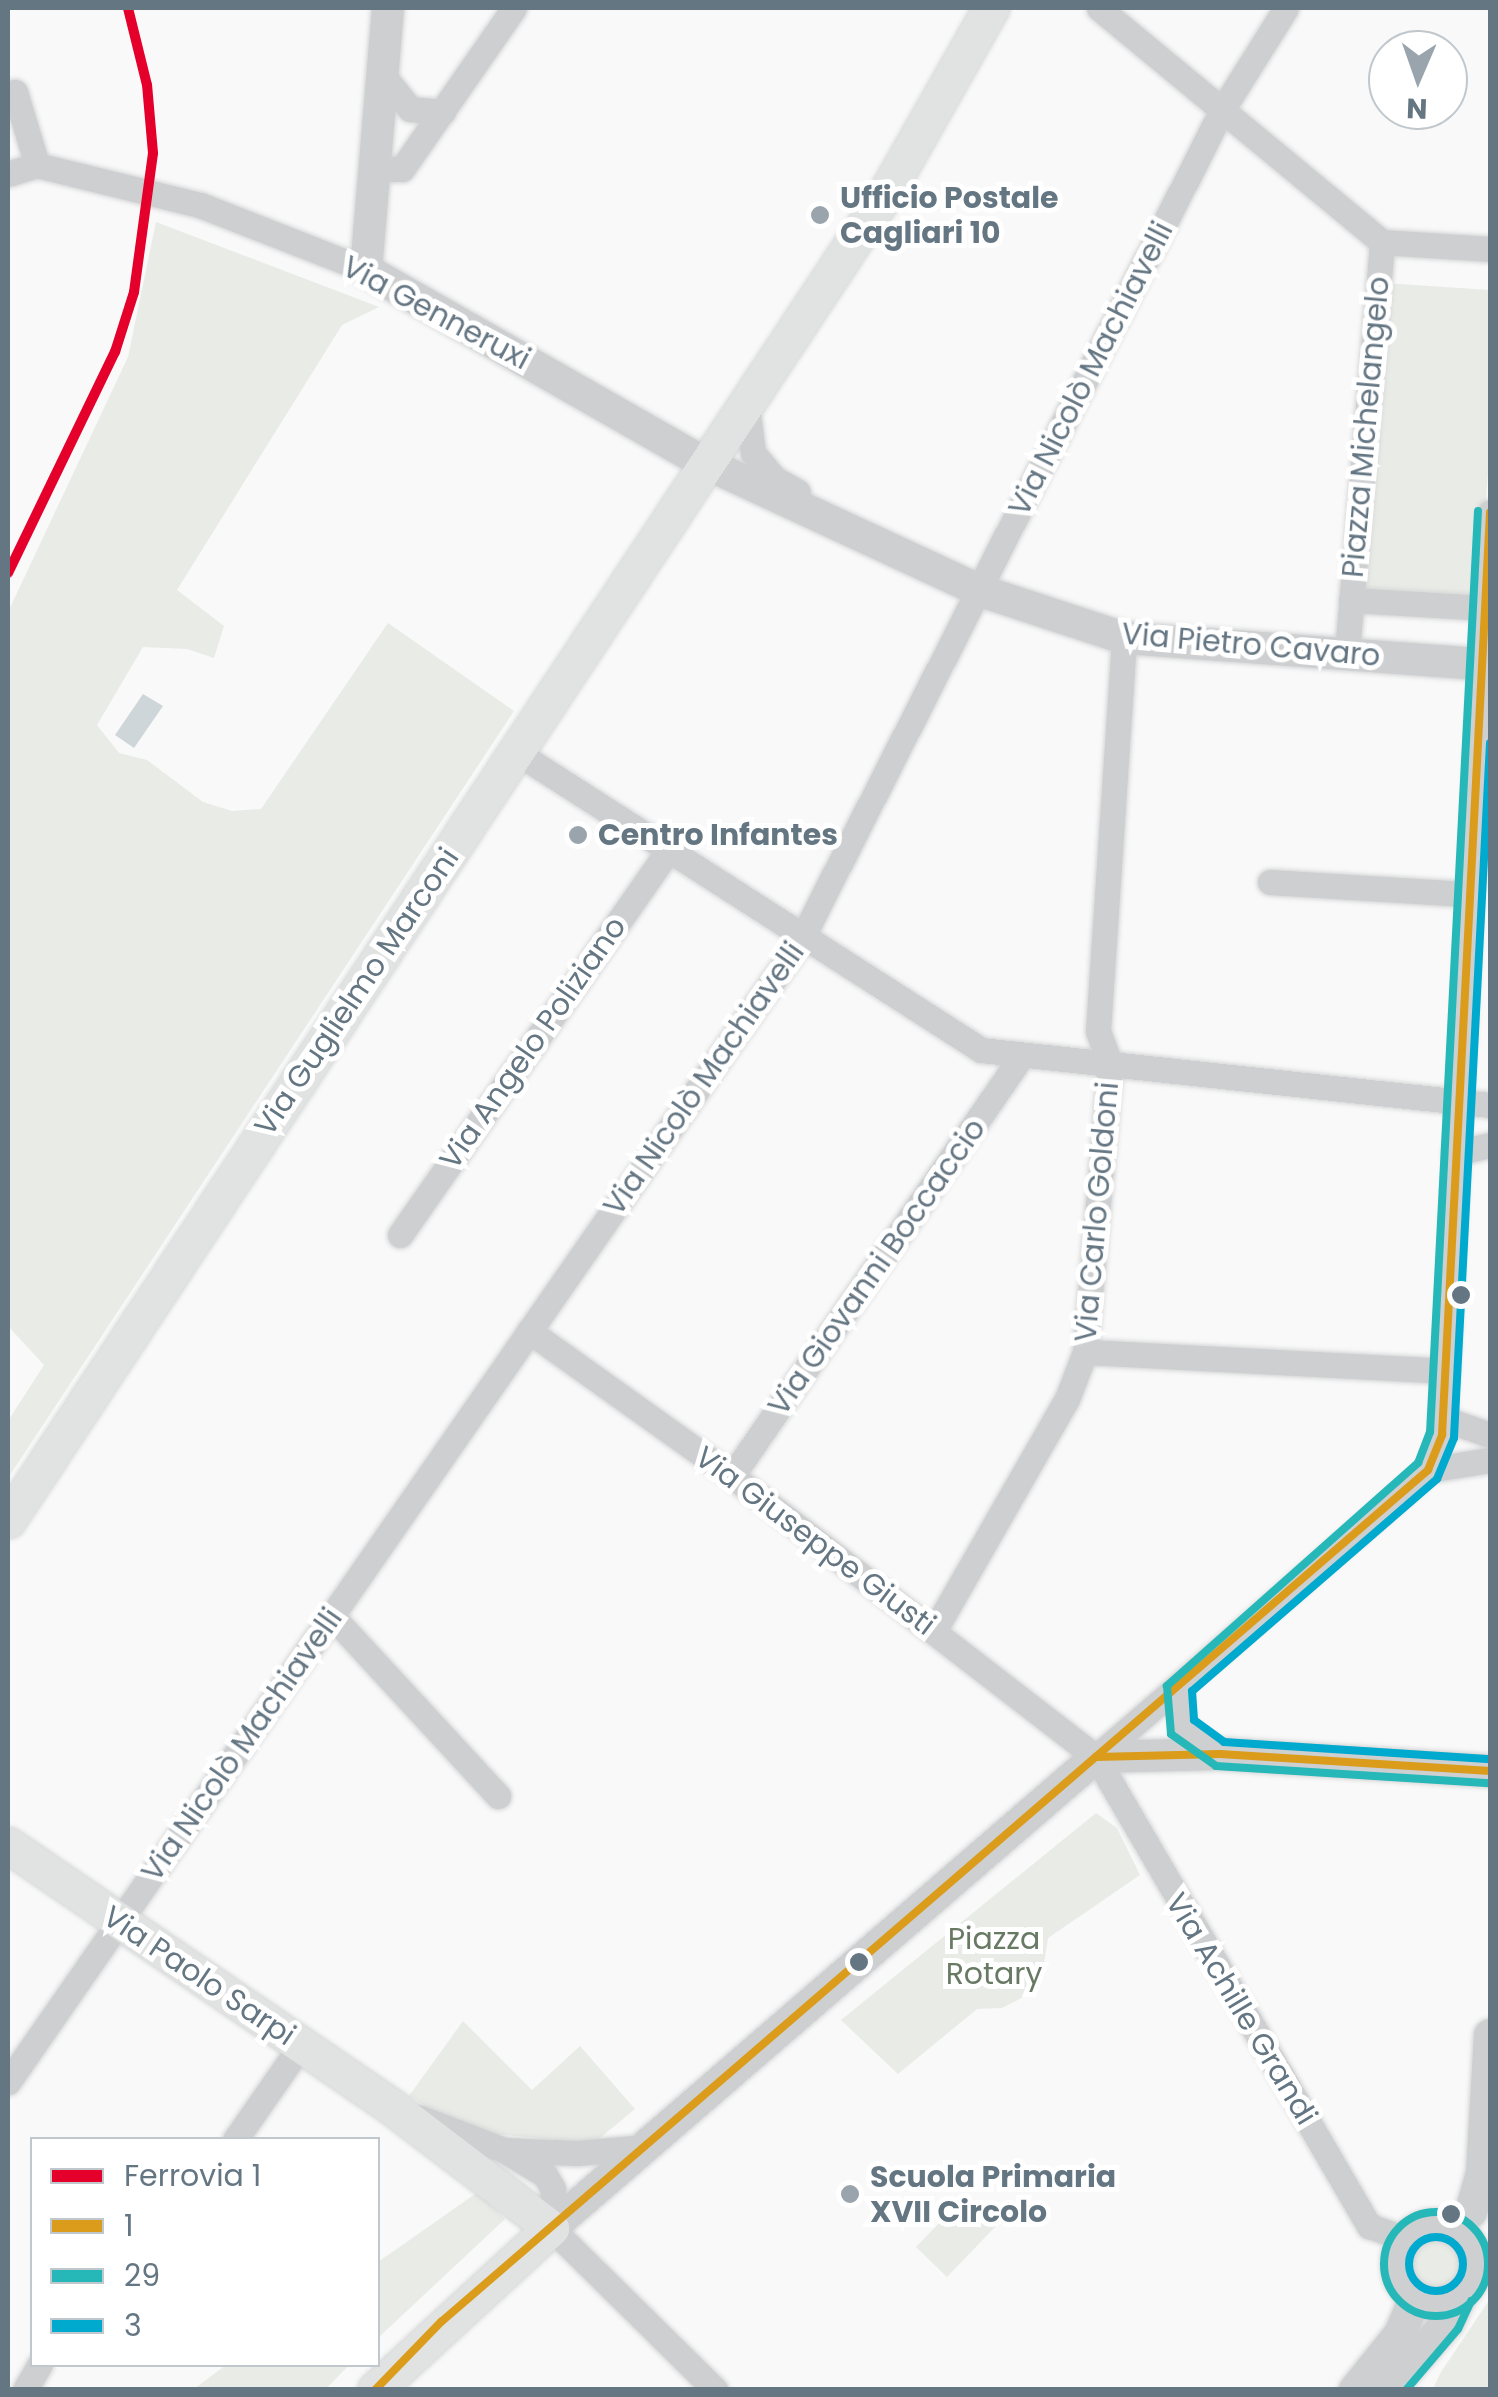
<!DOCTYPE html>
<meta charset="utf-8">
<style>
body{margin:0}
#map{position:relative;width:1498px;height:2397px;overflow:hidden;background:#f9f9f9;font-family:Poppins,sans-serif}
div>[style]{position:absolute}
.green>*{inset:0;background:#e8ebe6}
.round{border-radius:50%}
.water>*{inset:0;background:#ced6d9}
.roads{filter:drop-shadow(0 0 2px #d5d6d7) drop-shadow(0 0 2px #d5d6d7)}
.minor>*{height:25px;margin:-12.5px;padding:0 12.5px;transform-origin:12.5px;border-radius:12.5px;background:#cecfd0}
.tertiary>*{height:32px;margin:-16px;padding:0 16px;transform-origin:16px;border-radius:16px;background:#cecfd0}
.tertiary>.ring{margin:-16px;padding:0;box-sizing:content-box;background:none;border:32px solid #cecfd0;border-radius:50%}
.secondary>*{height:35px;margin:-17.5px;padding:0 17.5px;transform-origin:17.5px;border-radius:17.5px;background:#e1e2e2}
.bus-1>*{height:8px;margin:-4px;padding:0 4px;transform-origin:4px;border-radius:4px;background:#da9c1a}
.bus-2>*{height:8px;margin:-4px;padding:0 4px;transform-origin:4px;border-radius:4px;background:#26b8b9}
.bus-2>.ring{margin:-4px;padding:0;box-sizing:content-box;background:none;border:8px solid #26b8b9;border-radius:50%}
.bus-3>*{height:8px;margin:-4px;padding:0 4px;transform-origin:4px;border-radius:4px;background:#00a9ce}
.bus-3>.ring{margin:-4px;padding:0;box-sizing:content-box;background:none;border:8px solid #00a9ce;border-radius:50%}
.rail-1>*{height:10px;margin:-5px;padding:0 5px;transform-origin:5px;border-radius:5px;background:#e4002b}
.dots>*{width:28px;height:28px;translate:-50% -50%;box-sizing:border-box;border:5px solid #fff;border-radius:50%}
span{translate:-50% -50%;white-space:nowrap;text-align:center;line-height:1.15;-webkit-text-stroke:10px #fff;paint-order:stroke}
.poi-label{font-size:30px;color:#657683;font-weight:700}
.left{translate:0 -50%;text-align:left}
.street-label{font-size:30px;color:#657683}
.park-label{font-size:30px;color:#687a64}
.frame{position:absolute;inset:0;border:10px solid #657683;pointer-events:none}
.legend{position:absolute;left:30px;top:2137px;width:350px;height:230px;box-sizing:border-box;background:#fff;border:2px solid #c1c8cd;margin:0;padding:12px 18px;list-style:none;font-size:30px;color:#657683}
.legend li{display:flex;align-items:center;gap:20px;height:50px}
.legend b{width:50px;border:2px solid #c1c8cd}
.north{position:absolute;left:1368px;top:30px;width:100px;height:100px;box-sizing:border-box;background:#fff;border:2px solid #c1c8cd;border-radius:50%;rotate:182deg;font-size:28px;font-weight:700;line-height:40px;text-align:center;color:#657683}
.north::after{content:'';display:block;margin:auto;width:35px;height:45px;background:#99a4ac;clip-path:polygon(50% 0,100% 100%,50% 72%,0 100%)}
</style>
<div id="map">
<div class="green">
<div style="clip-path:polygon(156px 222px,379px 307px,342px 325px,177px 590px,224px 626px,214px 658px,187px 649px,143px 647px,97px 725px,119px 753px,147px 760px,203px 802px,232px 811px,261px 809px,388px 623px,514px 711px,8px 1478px,8px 1421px,44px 1365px,8px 1326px,8px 612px,128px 357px)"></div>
<div style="clip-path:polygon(1384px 283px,1490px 290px,1490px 443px,1479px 601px,1363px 592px)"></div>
<div style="clip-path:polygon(1096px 1813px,1117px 1828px,1140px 1875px,1048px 1938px,1043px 1969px,1027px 1995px,1002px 2008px,977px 2009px,898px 2074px,841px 2020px)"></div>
<div style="clip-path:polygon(463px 2021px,532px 2090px,580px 2046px,635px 2109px,600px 2138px,577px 2142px,494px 2134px,427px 2107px,409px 2096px)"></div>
<div style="clip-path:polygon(478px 2192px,505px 2219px,378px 2338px,378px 2262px)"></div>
<div style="clip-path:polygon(967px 2194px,998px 2224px,947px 2277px,916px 2247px)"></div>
<div class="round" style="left:1397px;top:2225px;width:78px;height:78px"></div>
<div style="clip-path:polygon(1490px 2299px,1490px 2389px,1433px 2389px,1441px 2372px)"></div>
<div style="clip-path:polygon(226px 2365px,226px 2364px,349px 2365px,326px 2389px,194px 2389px)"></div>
</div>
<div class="water">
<div style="clip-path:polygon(143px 694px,163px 706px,134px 748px,115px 735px)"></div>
</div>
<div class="roads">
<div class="minor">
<div style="left:1099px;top:8px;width:367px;rotate:39.6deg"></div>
<div style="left:382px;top:74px;width:45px;rotate:51.3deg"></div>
<div style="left:410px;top:109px;width:33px;rotate:5deg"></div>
<div style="left:8px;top:94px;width:7px;rotate:-16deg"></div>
<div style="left:15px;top:92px;width:76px;rotate:73.2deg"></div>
<div style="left:37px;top:165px;width:30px;rotate:163deg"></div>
<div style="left:37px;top:165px;width:168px;rotate:13.8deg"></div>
<div style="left:200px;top:205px;width:178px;rotate:21.4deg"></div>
<div style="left:376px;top:169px;width:26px"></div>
<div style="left:402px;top:169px;width:196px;rotate:-55.2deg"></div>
<div style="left:1382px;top:242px;width:108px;rotate:3.7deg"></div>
<div style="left:747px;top:406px;width:47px;rotate:82.7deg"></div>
<div style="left:753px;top:453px;width:34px;rotate:50deg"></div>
<div style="left:775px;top:479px;width:26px;rotate:29deg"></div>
<div style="left:1351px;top:600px;width:133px;rotate:3.4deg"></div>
<div style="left:1347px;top:652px;width:411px;rotate:-85.1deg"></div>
<div style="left:516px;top:752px;width:552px;rotate:32.65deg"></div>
<div style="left:981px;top:1050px;width:512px;rotate:6.17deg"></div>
<div style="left:1270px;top:882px;width:199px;rotate:3.5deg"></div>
<div style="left:1455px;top:1153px;width:36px;rotate:-13deg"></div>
<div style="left:400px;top:1235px;width:467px;rotate:-55.1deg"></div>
<div style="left:529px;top:1331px;width:249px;rotate:35.5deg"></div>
<div style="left:732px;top:1476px;width:460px;rotate:37.7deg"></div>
<div style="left:1085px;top:1352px;width:361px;rotate:3deg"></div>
<div style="left:1442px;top:1418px;width:51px;rotate:19.5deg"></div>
<div style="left:1428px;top:1470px;width:38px;rotate:-68deg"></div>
<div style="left:1442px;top:1435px;width:924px;rotate:-87.02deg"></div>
<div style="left:732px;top:1476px;width:509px;rotate:-55.4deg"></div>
<div style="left:332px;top:1616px;width:245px;rotate:47.3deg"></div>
<div style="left:934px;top:1631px;width:267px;rotate:-60.2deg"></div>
<div style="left:1067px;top:1399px;width:50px;rotate:-69deg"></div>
<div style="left:1085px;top:1352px;width:289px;rotate:-85deg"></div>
<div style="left:1110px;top:1064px;width:35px;rotate:-110deg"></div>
<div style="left:1098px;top:1031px;width:394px;rotate:-86.2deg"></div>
<div style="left:1179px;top:1686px;width:41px;rotate:85.8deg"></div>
<div style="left:1182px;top:1727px;width:47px;rotate:35.4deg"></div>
<div style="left:1096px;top:1757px;width:543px;rotate:59.8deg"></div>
<div style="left:1369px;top:2226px;width:39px;rotate:19deg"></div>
<div style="left:1096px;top:1757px;width:439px;rotate:-40.8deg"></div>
<div style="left:1428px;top:1470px;width:63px;rotate:-9.2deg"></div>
<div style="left:8px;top:2082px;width:1390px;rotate:-55.22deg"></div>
<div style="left:801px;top:940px;width:931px;rotate:-63.1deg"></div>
<div style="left:1222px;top:110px;width:120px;rotate:-57.9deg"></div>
<div style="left:418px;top:2117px;width:92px;rotate:21deg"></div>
<div style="left:504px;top:2150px;width:73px;rotate:2.4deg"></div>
<div style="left:577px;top:2153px;width:69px;rotate:-5deg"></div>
<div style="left:235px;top:2140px;width:116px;rotate:-55.2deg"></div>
<div style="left:504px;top:2150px;width:48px;rotate:31.4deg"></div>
<div style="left:545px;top:2175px;width:16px;rotate:60deg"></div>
<div style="left:553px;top:2189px;width:39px;rotate:93deg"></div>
<div style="left:551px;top:2228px;width:231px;rotate:44.6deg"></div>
<div style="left:25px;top:2390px;width:30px;rotate:-60deg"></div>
</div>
<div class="tertiary">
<div style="left:388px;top:8px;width:263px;rotate:94.8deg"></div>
<div style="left:366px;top:270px;width:390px;rotate:29.7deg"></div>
<div style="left:705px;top:463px;width:301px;rotate:24.9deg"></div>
<div style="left:978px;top:590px;width:154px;rotate:18.2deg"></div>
<div style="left:1124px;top:638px;width:367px;rotate:4.2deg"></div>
<div style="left:1471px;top:2212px;width:41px;rotate:-74.2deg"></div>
<div style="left:1482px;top:2173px;width:138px;rotate:-86.7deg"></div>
<div class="ring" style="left:1397px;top:2225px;width:46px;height:46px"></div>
<div style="left:551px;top:2228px;width:720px;rotate:-40.83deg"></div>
<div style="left:1096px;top:1757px;width:124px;rotate:-1.4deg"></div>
<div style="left:1220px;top:1754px;width:271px;rotate:3.6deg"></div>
<div style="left:1355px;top:2390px;width:72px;rotate:-51.2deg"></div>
<div style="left:1400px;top:2334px;width:39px;rotate:-67deg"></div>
<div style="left:1389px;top:2390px;width:90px;rotate:-49.1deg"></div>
<div style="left:1448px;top:2322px;width:29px;rotate:-65deg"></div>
</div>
<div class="secondary">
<div style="left:8px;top:1520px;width:1597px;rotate:-56.52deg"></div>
<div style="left:889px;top:188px;width:207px;rotate:-60.5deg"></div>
<div style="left:8px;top:1845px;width:465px;rotate:34.3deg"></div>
<div style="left:392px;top:2107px;width:200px;rotate:37.3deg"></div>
<div style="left:551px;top:2228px;width:239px;rotate:137.4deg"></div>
</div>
</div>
<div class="bus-1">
<div style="left:1096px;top:1757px;width:124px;rotate:-1.4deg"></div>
<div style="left:1220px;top:1754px;width:271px;rotate:3.6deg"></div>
<div style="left:375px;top:2390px;width:95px;rotate:-45.9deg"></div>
<div style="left:441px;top:2322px;width:1304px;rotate:-40.8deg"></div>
<div style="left:1428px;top:1470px;width:38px;rotate:-68deg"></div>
<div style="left:1442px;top:1435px;width:924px;rotate:-87.02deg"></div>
</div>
<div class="bus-2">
<div style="left:1478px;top:511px;width:922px;rotate:92.98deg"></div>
<div style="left:1430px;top:1432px;width:33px;rotate:111deg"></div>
<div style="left:1418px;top:1463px;width:336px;rotate:138.4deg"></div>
<div style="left:1167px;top:1686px;width:48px;rotate:85.2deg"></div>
<div style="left:1171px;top:1734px;width:55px;rotate:35.4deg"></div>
<div style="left:1216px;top:1766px;width:274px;rotate:3.6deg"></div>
<div class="ring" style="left:1384px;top:2212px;width:96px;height:96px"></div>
<div style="left:1406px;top:2390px;width:80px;rotate:-49.6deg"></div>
<div style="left:1458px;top:2329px;width:31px;rotate:-65deg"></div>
</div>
<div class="bus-3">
<div style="left:1490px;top:743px;width:696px;rotate:92.97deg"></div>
<div style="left:1454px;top:1438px;width:44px;rotate:112.5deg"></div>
<div style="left:1437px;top:1479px;width:324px;rotate:139.1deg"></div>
<div style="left:1192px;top:1691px;width:29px;rotate:86deg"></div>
<div style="left:1194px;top:1720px;width:37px;rotate:36deg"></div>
<div style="left:1224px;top:1742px;width:267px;rotate:3.7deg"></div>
<div class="ring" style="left:1409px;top:2237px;width:46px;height:46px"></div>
</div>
<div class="rail-1">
<div style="left:8px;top:573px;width:246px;rotate:-64.2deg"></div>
<div style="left:115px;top:352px;width:63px;rotate:-72.4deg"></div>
<div style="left:134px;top:292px;width:140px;rotate:-82.2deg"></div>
<div style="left:153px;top:153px;width:68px;rotate:-95deg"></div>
<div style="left:147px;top:85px;width:79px;rotate:-103.9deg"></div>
</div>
<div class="dots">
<div style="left:820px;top:215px;background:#99a4ac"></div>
<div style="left:578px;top:835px;background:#99a4ac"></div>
<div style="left:1461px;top:1295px;background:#657683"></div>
<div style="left:859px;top:1962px;background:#657683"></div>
<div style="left:850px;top:2194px;background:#99a4ac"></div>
<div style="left:1451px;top:2214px;background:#657683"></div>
</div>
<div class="poi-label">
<span class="left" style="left:840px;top:215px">Ufficio Postale<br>Cagliari 10</span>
<span class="left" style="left:598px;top:835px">Centro Infantes</span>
<span class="left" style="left:870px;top:2194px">Scuola Primaria<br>XVII Circolo</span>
</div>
<div class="street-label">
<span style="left:436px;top:313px;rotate:28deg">Via Genneruxi</span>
<span style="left:1091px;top:369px;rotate:-63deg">Via Nicolò Machiavelli</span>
<span style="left:1366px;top:427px;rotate:-85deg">Piazza Michelangelo</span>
<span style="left:1251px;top:645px;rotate:5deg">Via Pietro Cavaro</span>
<span style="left:357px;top:992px;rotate:-56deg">Via Guglielmo Marconi</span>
<span style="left:533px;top:1043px;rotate:-55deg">Via Angelo Poliziano</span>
<span style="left:704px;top:1079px;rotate:-55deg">Via Nicolò Machiavelli</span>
<span style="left:1097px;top:1212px;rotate:-85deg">Via Carlo Goldoni</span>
<span style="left:877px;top:1267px;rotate:-55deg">Via Giovanni Boccaccio</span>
<span style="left:815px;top:1541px;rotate:37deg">Via Giuseppe Giusti</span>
<span style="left:242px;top:1745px;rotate:-55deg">Via Nicolò Machiavelli</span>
<span style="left:199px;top:1976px;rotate:34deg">Via Paolo Sarpi</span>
<span style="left:1241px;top:2009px;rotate:59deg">Via Achille Grandi</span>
</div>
<div class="park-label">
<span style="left:994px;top:1956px">Piazza<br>Rotary</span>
</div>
<div class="frame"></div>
<ul class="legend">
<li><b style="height:12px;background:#e4002b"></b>Ferrovia 1</li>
<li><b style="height:12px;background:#da9c1a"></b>1</li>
<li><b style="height:12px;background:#26b8b9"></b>29</li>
<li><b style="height:12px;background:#00a9ce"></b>3</li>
</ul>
<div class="north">N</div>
</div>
